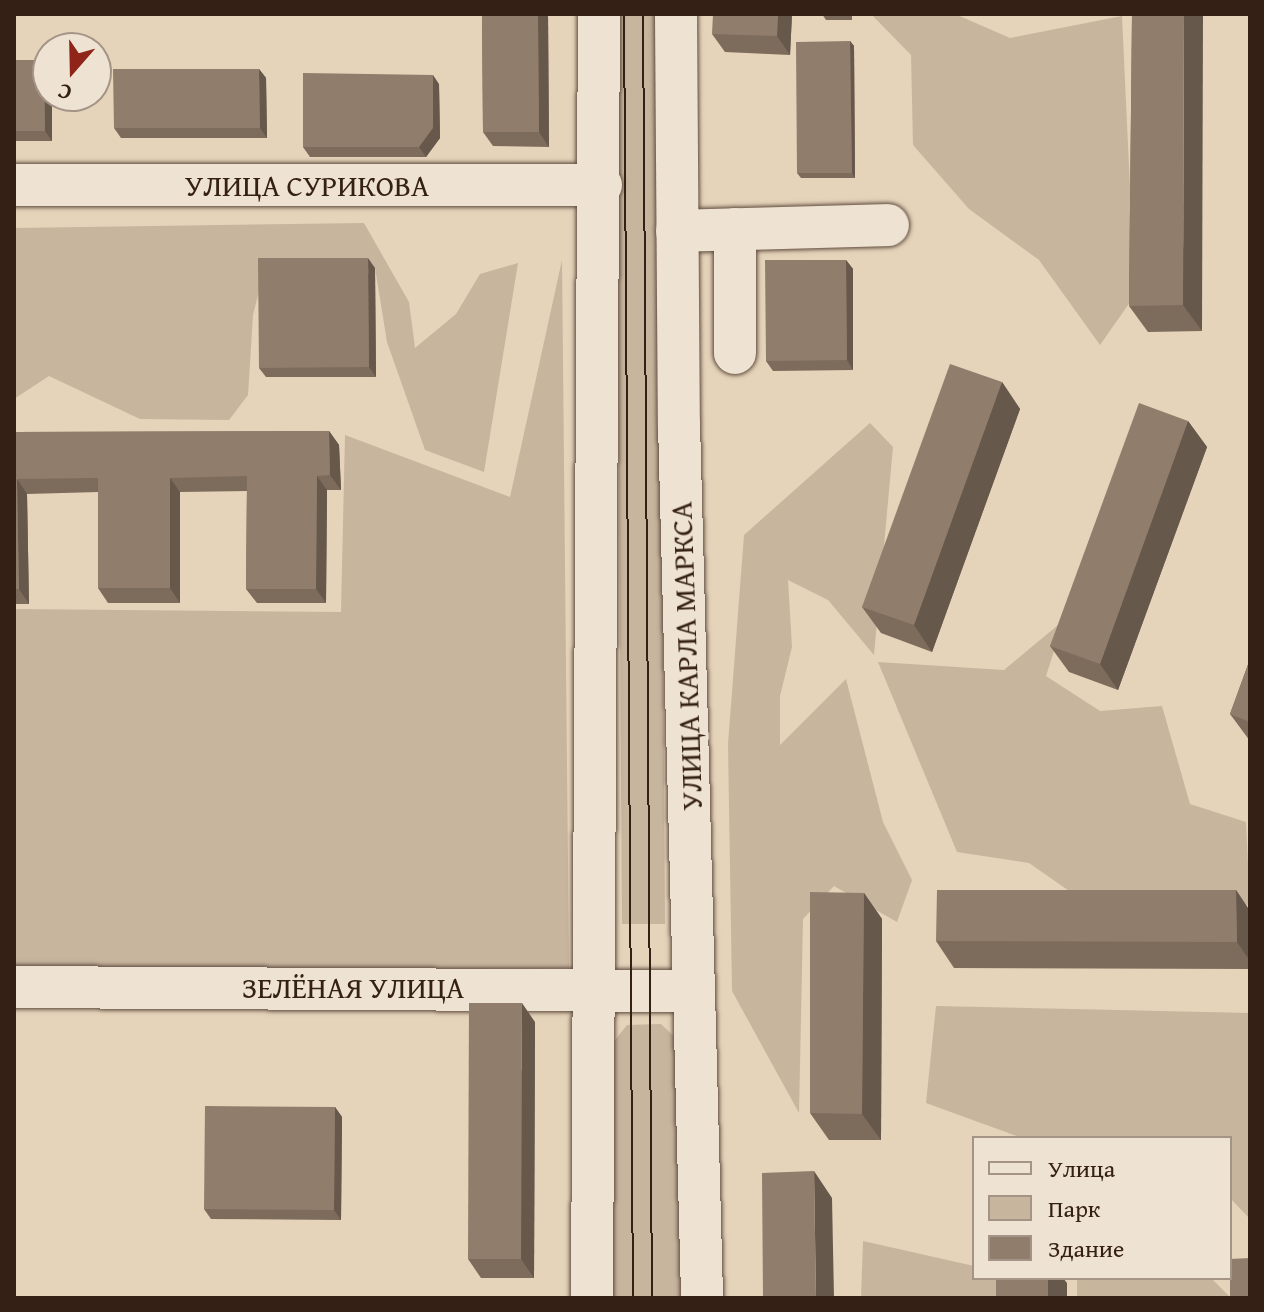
<!DOCTYPE html>
<meta charset="utf-8">
<style>
body{margin:0}
#map{position:relative;width:1264px;height:1312px;overflow:hidden;background:#e5d3ba;font-family:"Gentium Book Plus",serif}
div>[style]{position:absolute}
.green>*{inset:0;background:#c7b59e}
.roads{filter:drop-shadow(0 0 2px #614d3f) drop-shadow(0 0 2px #614d3f)}
.minor>*{height:42px;margin:-21px;padding:0 21px;transform-origin:21px;border-radius:21px;background:#eee2d2}
.tram>*{height:2px;margin:-1px;padding:0 1px;transform-origin:1px;border-radius:1px;background:#352016}
.wall>*{inset:0;background:#7d6c5c}
.shaded-wall>*{inset:0;background:#66584b}
.building>*{inset:0;background:#917d6b}
span{translate:-50% -50%;white-space:nowrap;text-align:center;line-height:1.15;-webkit-text-stroke:7px #eee2d2;paint-order:stroke}
.street-label{font-size:30px;color:#352016}
.frame{position:absolute;inset:0;border:16px solid #352016;pointer-events:none}
.legend{position:absolute;left:972px;top:1136px;width:260px;height:144px;box-sizing:border-box;background:#eee2d2;border:2px solid #a49487;margin:0;padding:10px 14px;list-style:none;font-size:24px;color:#352016}
.legend li{display:flex;align-items:center;gap:16px;height:40px}
.legend b{width:40px;border:2px solid #a49487}
.north{position:absolute;left:32px;top:32px;width:80px;height:80px;box-sizing:border-box;background:#eee2d2;border:2px solid #a49487;border-radius:50%;rotate:200deg;font-size:22px;font-weight:700;line-height:32px;text-align:center;color:#352016}
.north::after{content:'';display:block;margin:auto;width:28px;height:36px;background:#8f2418;clip-path:polygon(50% 0,100% 100%,50% 72%,0 100%)}
</style>
<div id="map">
<div class="green">
<div style="clip-path:polygon(616px 14px,659px 14px,665px 924px,622px 924px)"></div>
<div style="clip-path:polygon(871px 14px,955px 14px,1010px 38px,1122px 16px,1135px 295px,1100px 345px,1039px 260px,969px 209px,913px 145px,911px 55px)"></div>
<div style="clip-path:polygon(364px 223px,409px 302px,415px 348px,456px 314px,480px 274px,518px 263px,484px 472px,425px 450px,387px 342px,375px 268px,265px 268px,253px 315px,248px 395px,229px 420px,140px 419px,49px 376px,14px 399px,14px 228px)"></div>
<div style="clip-path:polygon(562px 260px,569px 968px,14px 973px,14px 609px,341px 612px,345px 435px,510px 497px)"></div>
<div style="clip-path:polygon(870px 423px,893px 447px,874px 655px,828px 600px,788px 580px,792px 647px,780px 696px,780px 745px,846px 679px,883px 822px,912px 880px,897px 922px,834px 886px,803px 919px,799px 1113px,732px 991px,728px 744px,744px 535px)"></div>
<div style="clip-path:polygon(1064px 620px,1046px 676px,1100px 711px,1162px 706px,1190px 804px,1246px 822px,1250px 905px,1075px 895px,1029px 863px,957px 852px,878px 662px,1004px 670px)"></div>
<div style="clip-path:polygon(936px 1006px,1250px 1013px,1250px 1219px,1230px 1198px,1230px 1138px,1022px 1138px,926px 1103px)"></div>
<div style="clip-path:polygon(661px 1024px,684px 1046px,684px 1298px,609px 1298px,608px 1049px,627px 1025px)"></div>
<div style="clip-path:polygon(863px 1241px,974px 1266px,974px 1278px,1004px 1278px,1004px 1298px,861px 1298px)"></div>
<div style="clip-path:polygon(1077px 1278px,1211px 1278px,1231px 1298px,1077px 1298px)"></div>
</div>
<div class="roads">
<div class="minor">
<div style="left:676px;top:14px;width:409px;rotate:89.6deg"></div>
<div style="left:679px;top:423px;width:875px;rotate:88.49deg"></div>
<div style="left:14px;top:185px;width:587px"></div>
<div style="left:735px;top:229px;width:124px;rotate:90deg"></div>
<div style="left:677px;top:231px;width:211px;rotate:-1.6deg"></div>
<div style="left:14px;top:987px;width:678px;rotate:0.34deg"></div>
<div style="left:592px;top:1298px;width:1284px;rotate:-89.69deg"></div>
</div>
</div>
<div class="tram">
<div style="left:624px;top:14px;width:1284px;rotate:89.6deg"></div>
<div style="left:643px;top:14px;width:1284px;rotate:89.6deg"></div>
</div>
<div class="wall">
<div style="clip-path:polygon(482px 14px,548px 14px,549px 147px,493px 146px,483px 132px)"></div>
<div style="clip-path:polygon(792px 14px,790px 55px,725px 52px,712px 34px)"></div>
<div style="clip-path:polygon(822px 14px,852px 14px,852px 20px,826px 20px)"></div>
<div style="clip-path:polygon(1132px 14px,1202px 331px,1148px 332px,1129px 306px)"></div>
<div style="clip-path:polygon(850px 41px,854px 46px,855px 178px,801px 178px,797px 173px)"></div>
<div style="clip-path:polygon(14px 60px,44px 60px,48px 65px,48px 96px,52px 96px,52px 141px,14px 141px)"></div>
<div style="clip-path:polygon(259px 69px,266px 78px,267px 138px,121px 138px,114px 128px)"></div>
<div style="clip-path:polygon(439px 84px,440px 138px,426px 157px,310px 157px,303px 147px)"></div>
<div style="clip-path:polygon(846px 260px,853px 269px,853px 370px,773px 371px,766px 361px)"></div>
<div style="clip-path:polygon(375px 268px,376px 377px,266px 377px,259px 368px)"></div>
<div style="clip-path:polygon(1002px 382px,1020px 409px,932px 652px,881px 633px,862px 607px)"></div>
<div style="clip-path:polygon(1188px 421px,1207px 447px,1118px 690px,1069px 672px,1050px 646px)"></div>
<div style="clip-path:polygon(329px 431px,339px 445px,341px 490px,327px 490px,326px 603px,257px 603px,246px 589px,247px 491px,180px 492px,180px 603px,108px 603px,98px 588px,98px 492px,27px 494px,29px 604px,14px 604px,14px 432px)"></div>
<div style="clip-path:polygon(1250px 659px,1250px 741px,1230px 714px)"></div>
<div style="clip-path:polygon(1236px 890px,1250px 911px,1250px 969px,954px 968px,936px 941px)"></div>
<div style="clip-path:polygon(864px 893px,882px 919px,881px 1140px,829px 1140px,810px 1113px)"></div>
<div style="clip-path:polygon(535px 1022px,534px 1278px,481px 1278px,468px 1259px)"></div>
<div style="clip-path:polygon(335px 1107px,342px 1117px,341px 1220px,211px 1219px,204px 1209px)"></div>
</div>
<div class="shaded-wall">
<div style="clip-path:polygon(538px 14px,548px 14px,549px 147px,539px 132px)"></div>
<div style="clip-path:polygon(778px 14px,792px 14px,790px 55px,777px 36px)"></div>
<div style="clip-path:polygon(1184px 14px,1203px 14px,1202px 331px,1183px 305px)"></div>
<div style="clip-path:polygon(850px 41px,854px 46px,855px 178px,852px 173px)"></div>
<div style="clip-path:polygon(44px 60px,48px 65px,48px 96px,52px 96px,52px 141px,45px 131px)"></div>
<div style="clip-path:polygon(259px 69px,266px 78px,267px 138px,260px 128px)"></div>
<div style="clip-path:polygon(433px 75px,439px 84px,440px 138px,426px 157px,419px 147px)"></div>
<div style="clip-path:polygon(368px 258px,375px 268px,376px 377px,369px 367px)"></div>
<div style="clip-path:polygon(846px 260px,853px 269px,853px 370px,847px 360px)"></div>
<div style="clip-path:polygon(1002px 382px,1020px 409px,932px 652px,914px 625px)"></div>
<div style="clip-path:polygon(1188px 421px,1207px 447px,1118px 690px,1100px 664px)"></div>
<div style="clip-path:polygon(329px 431px,339px 445px,341px 490px,330px 475px)"></div>
<div style="clip-path:polygon(317px 476px,327px 490px,326px 603px,316px 589px)"></div>
<div style="clip-path:polygon(170px 478px,180px 492px,180px 603px,170px 588px)"></div>
<div style="clip-path:polygon(17px 479px,27px 494px,29px 604px,19px 589px)"></div>
<div style="clip-path:polygon(1236px 890px,1250px 911px,1250px 961px,1237px 942px)"></div>
<div style="clip-path:polygon(864px 893px,882px 919px,881px 1140px,862px 1114px)"></div>
<div style="clip-path:polygon(522px 1003px,535px 1022px,534px 1278px,521px 1259px)"></div>
<div style="clip-path:polygon(335px 1107px,342px 1117px,341px 1220px,334px 1210px)"></div>
<div style="clip-path:polygon(814px 1171px,832px 1198px,834px 1298px,816px 1298px)"></div>
<div style="clip-path:polygon(1048px 1278px,1063px 1278px,1067px 1283px,1067px 1298px,1048px 1298px)"></div>
</div>
<div class="building">
<div style="clip-path:polygon(482px 14px,538px 14px,539px 132px,483px 132px)"></div>
<div style="clip-path:polygon(713px 14px,778px 14px,777px 36px,712px 34px)"></div>
<div style="clip-path:polygon(1132px 14px,1184px 14px,1183px 305px,1129px 306px)"></div>
<div style="clip-path:polygon(850px 41px,852px 173px,797px 173px,796px 42px)"></div>
<div style="clip-path:polygon(14px 60px,44px 60px,45px 131px,14px 131px)"></div>
<div style="clip-path:polygon(113px 69px,259px 69px,260px 128px,114px 128px)"></div>
<div style="clip-path:polygon(303px 73px,433px 75px,433px 128px,419px 147px,303px 147px)"></div>
<div style="clip-path:polygon(258px 258px,368px 258px,369px 367px,259px 368px)"></div>
<div style="clip-path:polygon(765px 260px,846px 260px,847px 360px,766px 361px)"></div>
<div style="clip-path:polygon(950px 364px,1002px 382px,914px 625px,862px 607px)"></div>
<div style="clip-path:polygon(1139px 403px,1188px 421px,1100px 664px,1050px 646px)"></div>
<div style="clip-path:polygon(329px 431px,330px 475px,317px 476px,316px 589px,246px 589px,247px 476px,170px 478px,170px 588px,98px 588px,98px 478px,17px 479px,19px 589px,14px 589px,14px 432px)"></div>
<div style="clip-path:polygon(1250px 659px,1250px 722px,1230px 714px)"></div>
<div style="clip-path:polygon(937px 890px,1236px 890px,1237px 942px,936px 941px)"></div>
<div style="clip-path:polygon(810px 892px,864px 893px,862px 1114px,810px 1113px)"></div>
<div style="clip-path:polygon(469px 1003px,522px 1003px,521px 1259px,468px 1259px)"></div>
<div style="clip-path:polygon(205px 1106px,335px 1107px,334px 1210px,204px 1209px)"></div>
<div style="clip-path:polygon(814px 1171px,816px 1298px,763px 1298px,762px 1173px)"></div>
<div style="clip-path:polygon(1250px 1258px,1250px 1298px,1230px 1298px,1230px 1259px)"></div>
<div style="clip-path:polygon(996px 1278px,1048px 1278px,1048px 1298px,996px 1298px)"></div>
</div>
<div class="street-label">
<span style="left:307px;top:185px">УЛИЦА СУРИКОВА</span>
<span style="left:686px;top:656px;rotate:-92deg">УЛИЦА КАРЛА МАРКСА</span>
<span style="left:353px;top:987px">ЗЕЛЁНАЯ УЛИЦА</span>
</div>
<div class="frame"></div>
<ul class="legend">
<li><b style="height:10px;background:#eee2d2"></b>Улица</li>
<li><b style="height:22px;background:#c7b59e"></b>Парк</li>
<li><b style="height:22px;background:#917d6b"></b>Здание</li>
</ul>
<div class="north">С</div>
</div>
